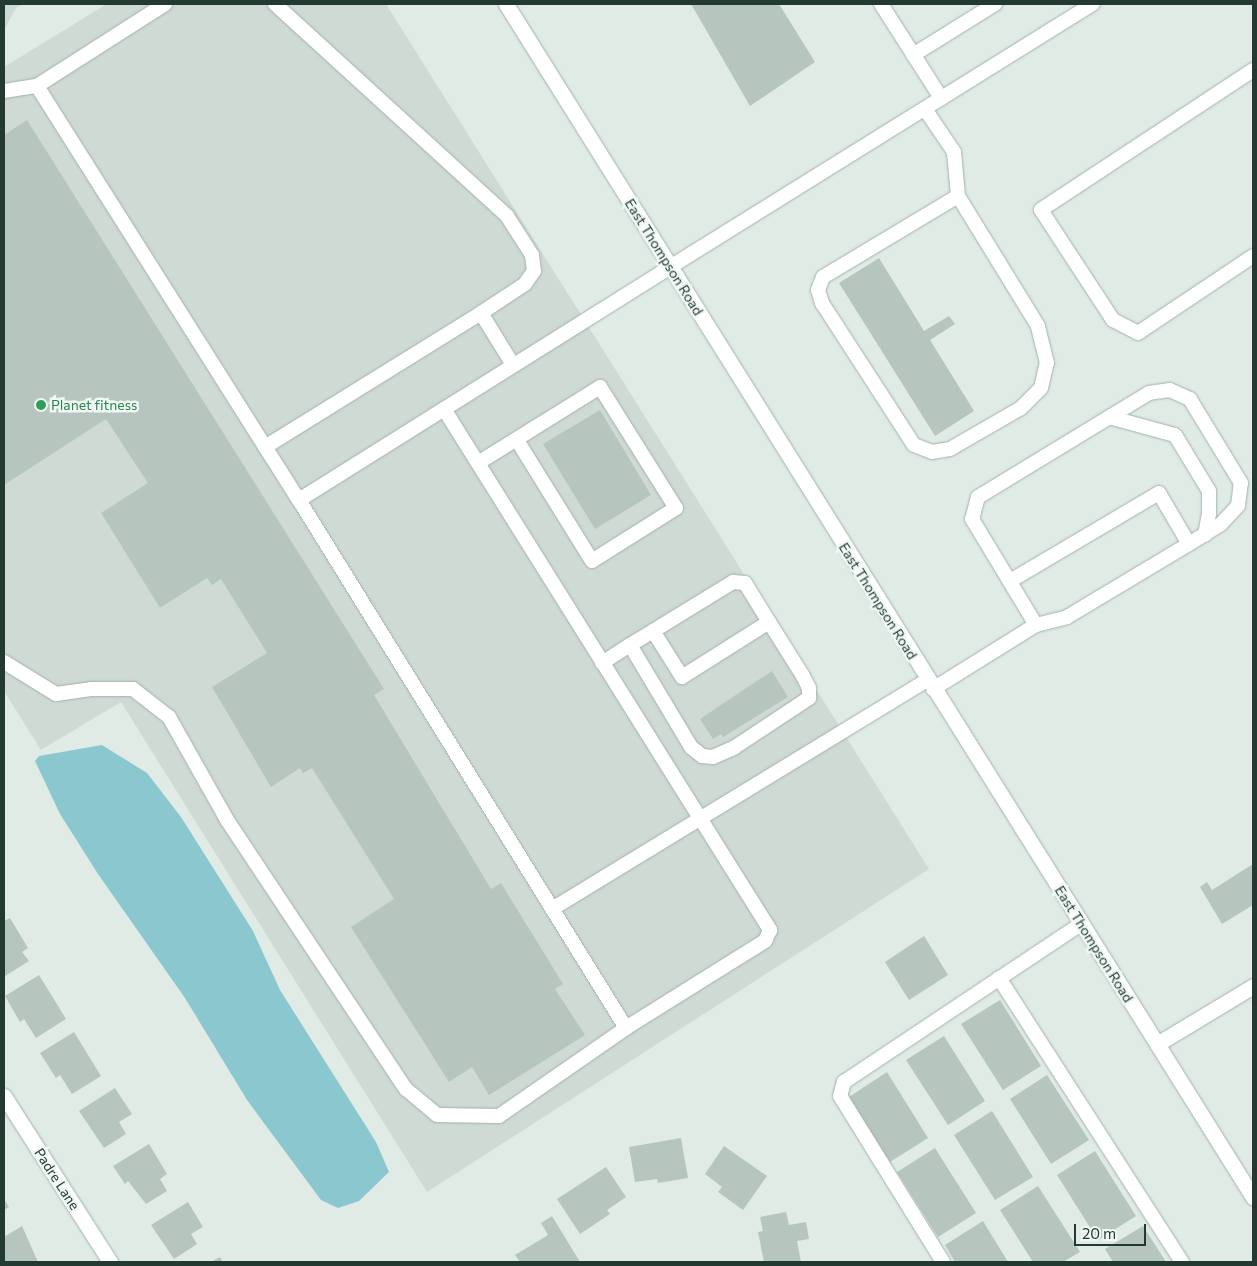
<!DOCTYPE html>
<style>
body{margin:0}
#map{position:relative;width:1257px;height:1266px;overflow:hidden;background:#e0ebe6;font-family:Commissioner,sans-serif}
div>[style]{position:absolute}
.built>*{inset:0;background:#cfdad4}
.water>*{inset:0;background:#8ac7ce}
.building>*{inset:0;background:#b6c5be}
.roads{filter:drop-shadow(0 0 1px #a3b2ac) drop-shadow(0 0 1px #a3b2ac)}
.lane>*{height:14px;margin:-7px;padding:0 7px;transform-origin:7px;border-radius:7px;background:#fff}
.street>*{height:15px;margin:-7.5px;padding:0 7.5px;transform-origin:7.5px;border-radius:7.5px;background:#fff}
.secondary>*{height:15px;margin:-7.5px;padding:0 7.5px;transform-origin:7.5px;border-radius:7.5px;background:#fff}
.dots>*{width:14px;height:14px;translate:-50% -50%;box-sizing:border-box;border:2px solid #f1f7f4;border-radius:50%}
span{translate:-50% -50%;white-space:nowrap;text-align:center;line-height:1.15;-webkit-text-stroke:5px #f1f7f4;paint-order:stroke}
.street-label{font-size:14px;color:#223a32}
.leisure-label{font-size:14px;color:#27864d}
.left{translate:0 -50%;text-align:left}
.frame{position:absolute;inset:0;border:5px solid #223a32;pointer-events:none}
.scale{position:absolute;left:1074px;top:1224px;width:72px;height:22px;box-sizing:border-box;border:2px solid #223a32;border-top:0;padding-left:6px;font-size:15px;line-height:18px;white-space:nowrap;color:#223a32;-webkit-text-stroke:4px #f1f7f4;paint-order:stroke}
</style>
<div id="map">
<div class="built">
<div style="clip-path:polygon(4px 4px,24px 4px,16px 8px,4px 30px)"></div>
<div style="clip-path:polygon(107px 4px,386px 4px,929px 869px,427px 1192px,121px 702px,41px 750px,4px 691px,4px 67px)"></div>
</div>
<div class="water">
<div style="clip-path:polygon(102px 745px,147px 773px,181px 817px,253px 931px,280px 990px,376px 1142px,389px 1172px,359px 1201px,338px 1208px,321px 1200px,247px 1100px,185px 998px,98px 874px,60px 814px,35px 761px,39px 756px)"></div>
</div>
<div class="building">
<div style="clip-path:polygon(691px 4px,779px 4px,815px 62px,750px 106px)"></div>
<div style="clip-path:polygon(27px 120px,384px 689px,374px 695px,491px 889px,501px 883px,563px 984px,555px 989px,585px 1035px,489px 1095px,472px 1067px,449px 1082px,351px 927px,394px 899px,312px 768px,303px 773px,300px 768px,271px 787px,212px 687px,267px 653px,221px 579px,212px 585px,207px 578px,160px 608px,101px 513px,148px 483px,106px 419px,4px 485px,4px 135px)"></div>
<div style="clip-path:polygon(879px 258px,924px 331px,949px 316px,955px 324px,930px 340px,974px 411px,935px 436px,839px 283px)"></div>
<div style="clip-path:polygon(600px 410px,651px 495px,595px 529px,543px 444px)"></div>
<div style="clip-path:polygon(772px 671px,788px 697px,723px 737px,721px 734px,713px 739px,700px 719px)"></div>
<div style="clip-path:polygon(1253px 864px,1253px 905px,1222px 924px,1200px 887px,1207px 882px,1212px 890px)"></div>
<div style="clip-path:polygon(10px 918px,28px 948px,22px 952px,29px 961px,5px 976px,4px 921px)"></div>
<div style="clip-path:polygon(924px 936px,948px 975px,909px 1000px,885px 962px)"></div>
<div style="clip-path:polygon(39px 975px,66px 1019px,36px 1038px,24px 1019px,20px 1022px,5px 996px)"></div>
<div style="clip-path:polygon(1000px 1000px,1041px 1066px,1003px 1090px,961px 1024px)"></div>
<div style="clip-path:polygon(74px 1032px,101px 1076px,72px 1094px,60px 1075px,56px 1078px,40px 1053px)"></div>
<div style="clip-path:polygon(944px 1036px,985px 1101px,948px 1125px,906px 1060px)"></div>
<div style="clip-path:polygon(887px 1072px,928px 1138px,890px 1162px,849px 1097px)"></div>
<div style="clip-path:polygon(1047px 1075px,1089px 1140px,1051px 1164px,1010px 1099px)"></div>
<div style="clip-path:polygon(115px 1088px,132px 1114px,119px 1122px,126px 1134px,104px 1148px,79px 1111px)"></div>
<div style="clip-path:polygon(992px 1111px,1033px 1177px,995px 1200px,954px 1135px)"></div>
<div style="clip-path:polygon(681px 1138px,688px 1178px,658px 1183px,657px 1179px,635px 1182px,629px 1147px)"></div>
<div style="clip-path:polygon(149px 1144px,167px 1174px,160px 1179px,167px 1191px,146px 1204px,128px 1181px,125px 1184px,113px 1166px)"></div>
<div style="clip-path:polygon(724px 1146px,767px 1176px,743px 1210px,718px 1192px,722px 1187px,705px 1174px)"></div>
<div style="clip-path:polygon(935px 1148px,976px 1213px,938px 1237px,897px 1172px)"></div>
<div style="clip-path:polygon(1095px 1151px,1136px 1216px,1098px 1240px,1057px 1175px)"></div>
<div style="clip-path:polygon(606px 1167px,626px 1197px,607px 1210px,610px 1214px,580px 1234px,557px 1199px)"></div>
<div style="clip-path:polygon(1038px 1186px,1080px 1252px,1063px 1262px,1033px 1262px,1000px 1210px)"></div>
<div style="clip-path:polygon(4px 1199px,9px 1207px,4px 1210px)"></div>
<div style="clip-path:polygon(188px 1202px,203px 1227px,191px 1234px,197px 1244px,174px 1259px,151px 1225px)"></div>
<div style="clip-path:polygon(786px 1212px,789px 1225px,806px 1222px,809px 1239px,797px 1241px,801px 1262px,764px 1262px,758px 1232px,763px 1231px,760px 1217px)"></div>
<div style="clip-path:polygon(552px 1216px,580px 1262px,520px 1262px,515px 1255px,548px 1235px,541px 1223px)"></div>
<div style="clip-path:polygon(983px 1221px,1008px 1262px,955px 1262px,945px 1245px)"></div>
<div style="clip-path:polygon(22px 1226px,38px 1262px,4px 1262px,4px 1237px)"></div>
<div style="clip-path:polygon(1143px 1226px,1166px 1262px,1113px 1262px,1105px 1249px)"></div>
<div style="clip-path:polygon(220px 1257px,223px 1262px,211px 1262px)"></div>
</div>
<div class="roads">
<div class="lane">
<div style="left:165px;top:4px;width:152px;rotate:147.4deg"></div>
<div style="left:37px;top:86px;width:490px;rotate:57.7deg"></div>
<div style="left:275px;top:4px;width:314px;rotate:42.4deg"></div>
<div style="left:507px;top:216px;width:46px;rotate:57.3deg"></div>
<div style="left:532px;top:255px;width:16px;rotate:83deg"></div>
<div style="left:534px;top:271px;width:16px;rotate:125deg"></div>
<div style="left:525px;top:284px;width:53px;rotate:146.6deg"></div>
<div style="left:481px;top:313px;width:61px;rotate:58.4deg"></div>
<div style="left:881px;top:4px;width:112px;rotate:57.4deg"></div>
<div style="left:913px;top:55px;width:97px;rotate:-31.9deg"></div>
<div style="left:1253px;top:70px;width:254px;rotate:146.6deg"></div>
<div style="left:1041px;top:210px;width:131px;rotate:56.8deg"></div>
<div style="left:1113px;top:320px;width:28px;rotate:27deg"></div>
<div style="left:1138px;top:333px;width:138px;rotate:-33.8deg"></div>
<div style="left:4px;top:91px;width:33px;rotate:-9deg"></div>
<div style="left:925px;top:109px;width:52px;rotate:56deg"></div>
<div style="left:954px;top:152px;width:44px;rotate:84.8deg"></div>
<div style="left:958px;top:196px;width:157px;rotate:149deg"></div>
<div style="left:823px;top:277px;width:14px;rotate:111deg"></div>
<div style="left:818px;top:290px;width:14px;rotate:73deg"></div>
<div style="left:822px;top:303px;width:169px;rotate:57.1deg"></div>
<div style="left:914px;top:445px;width:19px;rotate:21deg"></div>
<div style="left:932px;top:452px;width:18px;rotate:-9deg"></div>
<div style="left:950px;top:449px;width:82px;rotate:-30deg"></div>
<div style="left:1021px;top:408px;width:28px;rotate:-45deg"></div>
<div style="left:1041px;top:388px;width:26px;rotate:-77deg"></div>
<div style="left:1047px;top:363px;width:38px;rotate:-104deg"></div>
<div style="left:1038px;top:326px;width:153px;rotate:-121.6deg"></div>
<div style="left:444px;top:409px;width:615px;rotate:57.96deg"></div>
<div style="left:770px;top:930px;width:12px;rotate:114deg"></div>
<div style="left:765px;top:941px;width:164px;rotate:148deg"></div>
<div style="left:626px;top:1028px;width:621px;rotate:-121.77deg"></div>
<div style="left:299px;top:500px;width:438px;rotate:-32.1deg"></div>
<div style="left:670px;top:267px;width:498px;rotate:-31.9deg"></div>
<div style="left:1109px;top:417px;width:68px;rotate:15.3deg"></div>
<div style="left:1175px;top:435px;width:66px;rotate:58.7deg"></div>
<div style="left:1209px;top:491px;width:23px;rotate:90deg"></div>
<div style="left:1209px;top:514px;width:21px;rotate:101deg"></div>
<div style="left:265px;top:447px;width:254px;rotate:-31.8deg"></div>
<div style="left:478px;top:463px;width:144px;rotate:-31.9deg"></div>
<div style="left:600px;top:387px;width:143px;rotate:57.9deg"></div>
<div style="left:676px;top:508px;width:99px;rotate:147.8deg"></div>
<div style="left:592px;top:561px;width:142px;rotate:-121.8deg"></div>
<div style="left:1010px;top:581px;width:173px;rotate:-30.6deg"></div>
<div style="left:1159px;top:493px;width:59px;rotate:59.5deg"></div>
<div style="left:630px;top:645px;width:119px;rotate:59.1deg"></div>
<div style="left:691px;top:747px;width:14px;rotate:39deg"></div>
<div style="left:702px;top:756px;width:11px;rotate:5deg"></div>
<div style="left:713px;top:757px;width:24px;rotate:-24deg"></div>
<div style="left:735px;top:747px;width:89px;rotate:-33.5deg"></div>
<div style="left:809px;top:698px;width:10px;rotate:-90deg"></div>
<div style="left:809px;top:688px;width:13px;rotate:-117deg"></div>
<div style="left:803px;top:676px;width:64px;rotate:-122.2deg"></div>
<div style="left:4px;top:662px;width:61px;rotate:31.6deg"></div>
<div style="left:56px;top:694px;width:35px;rotate:-8deg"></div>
<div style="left:91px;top:689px;width:42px"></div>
<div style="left:133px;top:689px;width:46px;rotate:37.9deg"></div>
<div style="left:169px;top:717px;width:118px;rotate:60.6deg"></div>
<div style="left:227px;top:820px;width:323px;rotate:56.4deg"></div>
<div style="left:406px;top:1089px;width:40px;rotate:40deg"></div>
<div style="left:437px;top:1115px;width:62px;rotate:0.9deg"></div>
<div style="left:499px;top:1116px;width:155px;rotate:-34.7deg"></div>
<div style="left:602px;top:663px;width:33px;rotate:-33deg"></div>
<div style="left:630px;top:645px;width:27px;rotate:-31deg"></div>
<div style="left:653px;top:631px;width:94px;rotate:-31.5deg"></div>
<div style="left:733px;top:582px;width:12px;rotate:5deg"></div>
<div style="left:745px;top:583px;width:46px;rotate:58.4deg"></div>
<div style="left:769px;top:622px;width:103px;rotate:147.7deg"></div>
<div style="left:682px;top:677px;width:54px;rotate:-122.2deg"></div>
<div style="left:933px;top:689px;width:121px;rotate:-31.9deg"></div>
<div style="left:1036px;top:625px;width:32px;rotate:-14deg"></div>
<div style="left:1067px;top:617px;width:142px;rotate:-30.9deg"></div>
<div style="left:1189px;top:544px;width:36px;rotate:-32deg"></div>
<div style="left:1220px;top:525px;width:26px;rotate:-47deg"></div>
<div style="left:1238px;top:506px;width:23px;rotate:-83deg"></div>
<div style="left:1241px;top:483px;width:98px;rotate:-121.3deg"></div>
<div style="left:1190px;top:399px;width:22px;rotate:-156deg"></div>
<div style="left:1170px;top:390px;width:21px;rotate:172deg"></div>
<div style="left:1149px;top:393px;width:200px;rotate:148.7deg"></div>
<div style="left:978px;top:497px;width:23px;rotate:105deg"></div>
<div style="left:972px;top:519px;width:124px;rotate:58.9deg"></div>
<div style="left:552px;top:909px;width:439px;rotate:-31.4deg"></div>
<div style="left:999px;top:978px;width:338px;rotate:57.2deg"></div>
<div style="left:943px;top:1262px;width:195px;rotate:-121.8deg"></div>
<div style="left:840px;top:1096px;width:15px;rotate:-74deg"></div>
<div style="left:844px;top:1082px;width:285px;rotate:-33.7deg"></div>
</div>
<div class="street">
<div style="left:1157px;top:1044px;width:112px;rotate:-31.1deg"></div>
<div style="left:4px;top:1096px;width:197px;rotate:57.4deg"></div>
</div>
<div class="secondary">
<div style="left:506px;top:4px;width:1408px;rotate:57.95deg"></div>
</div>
</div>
<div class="dots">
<div style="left:41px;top:405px;background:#2e9e5b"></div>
</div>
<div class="street-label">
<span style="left:664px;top:257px;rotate:58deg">East Thompson Road</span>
<span style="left:878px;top:601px;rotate:58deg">East Thompson Road</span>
<span style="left:1094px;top:944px;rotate:58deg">East Thompson Road</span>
<span style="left:57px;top:1179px;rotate:57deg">Padre Lane</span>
</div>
<div class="leisure-label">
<span class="left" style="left:51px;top:405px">Planet fitness</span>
</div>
<div class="frame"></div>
<div class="scale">20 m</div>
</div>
